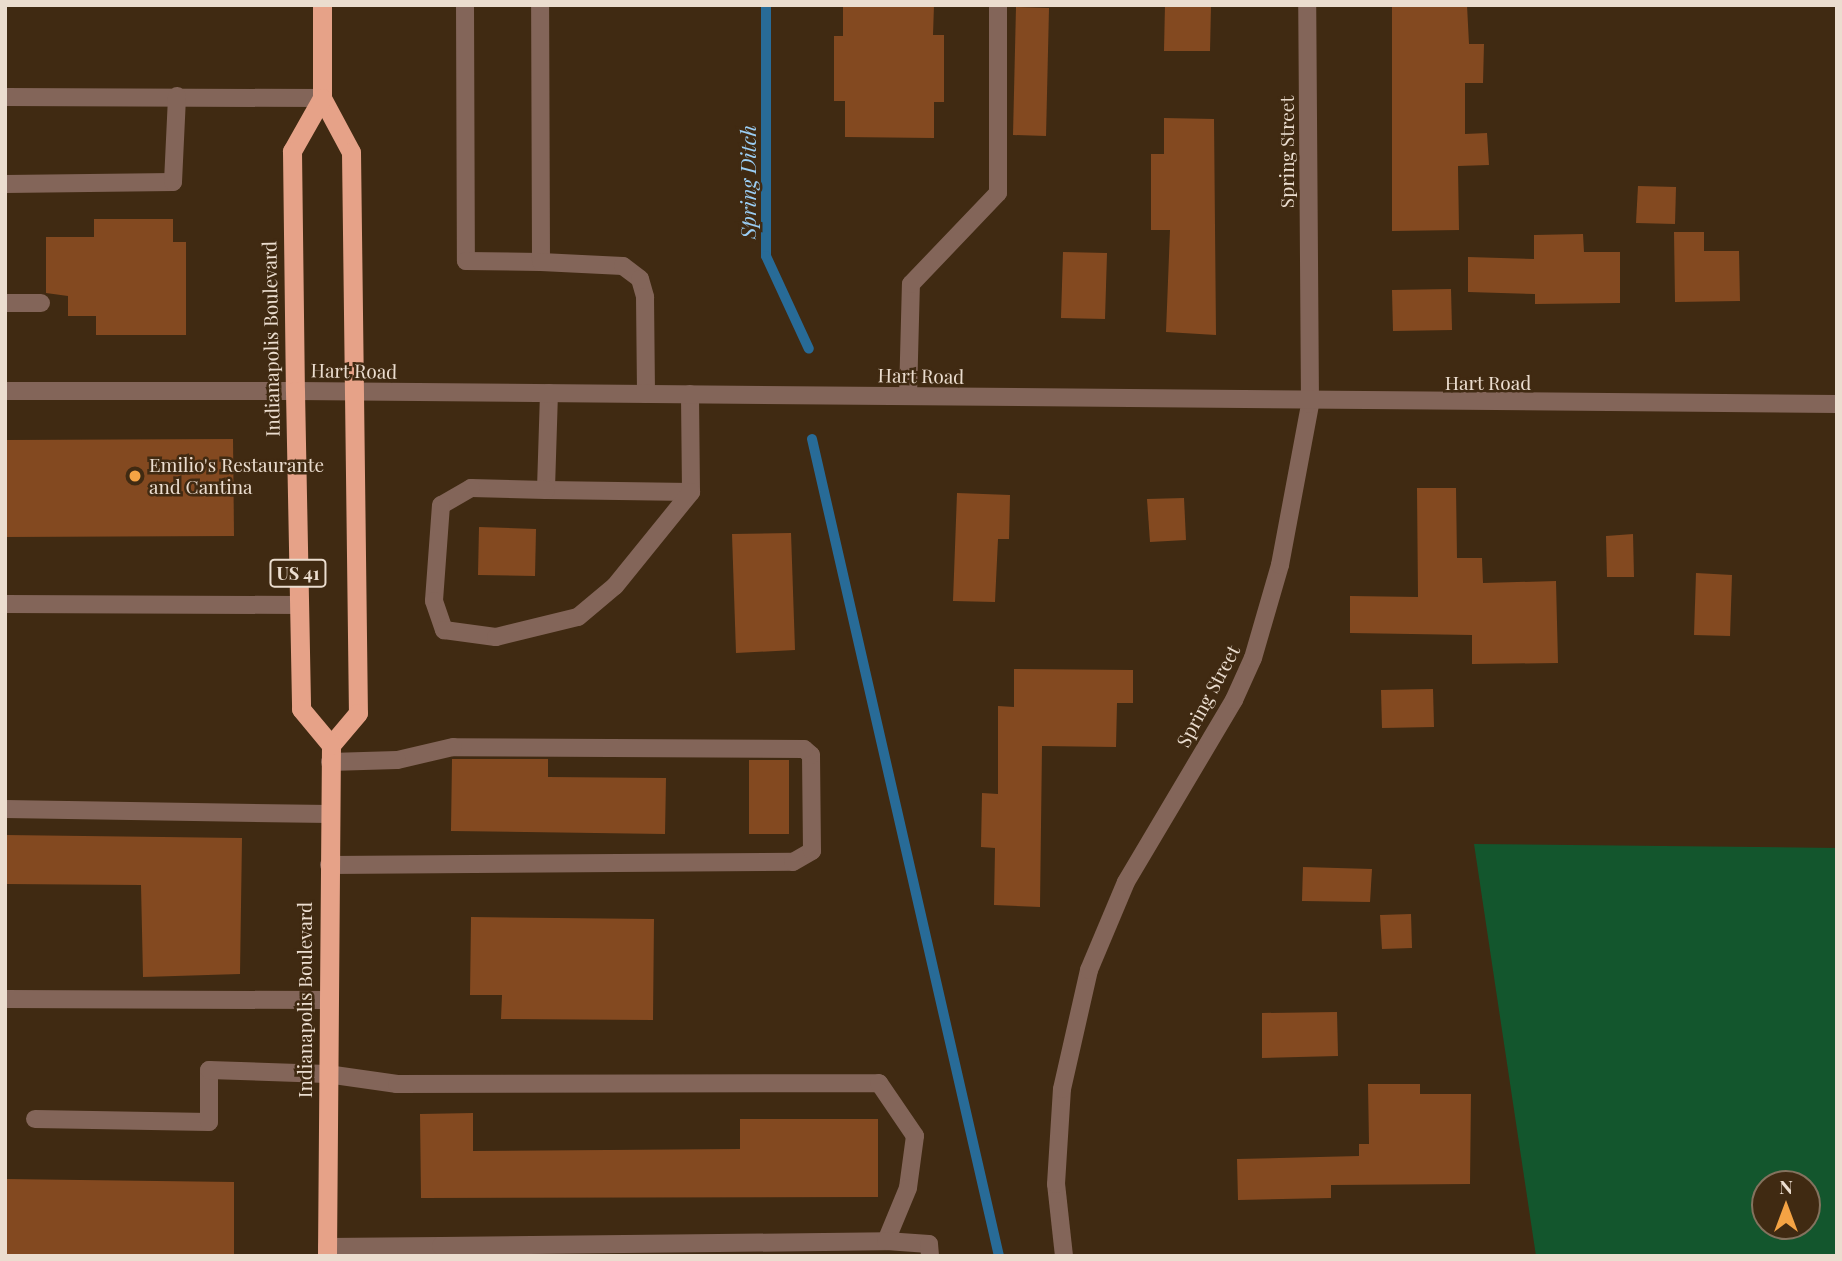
<!DOCTYPE html>
<style>
body{margin:0}
#map{position:relative;width:1842px;height:1261px;overflow:hidden;background:#402a12;font-family:"Playfair Display",serif}
div>[style]{position:absolute}
.green>*{inset:0;background:#13562d}
.stream>*{height:10px;margin:-5px;padding:0 5px;transform-origin:5px;border-radius:5px;background:#286b97}
.building>*{inset:0;background:#834920}
.service>*{height:18px;margin:-9px;padding:0 9px;transform-origin:9px;border-radius:9px;background:#836559}
.minor>*{height:18px;margin:-9px;padding:0 9px;transform-origin:9px;border-radius:9px;background:#836559}
.tertiary>*{height:18px;margin:-9px;padding:0 9px;transform-origin:9px;border-radius:9px;background:#836559}
.trunk>*{height:19px;margin:-9.5px;padding:0 9.5px;transform-origin:9.5px;border-radius:9.5px;background:#e6a288}
.dots>*{width:19px;height:19px;translate:-50% -50%;box-sizing:border-box;border:4px solid #402a12;border-radius:50%}
span{translate:-50% -50%;white-space:nowrap;text-align:center;line-height:1.15;-webkit-text-stroke:5px #402a12;paint-order:stroke}
.shield-label span{padding:2px 5px;background:#402a12;border:2px solid;border-radius:5px;-webkit-text-stroke-width:0}
.shield-label{font-size:18px;color:#ebddcf;font-weight:700}
.street-label{font-size:19px;color:#ebddcf}
.poi-label{font-size:19px;color:#ebddcf}
.left{translate:0 -50%;text-align:left}
.water-label{font-size:21px;color:#9bcef4;font-style:italic}
.frame{position:absolute;inset:0;border:7px solid #ebddcf;pointer-events:none}
.north{position:absolute;left:1751px;top:1170px;width:70px;height:70px;box-sizing:border-box;background:#402a12;border:2px solid #84725e;border-radius:50%;rotate:0deg;font-size:19px;font-weight:700;line-height:28px;text-align:center;color:#ebddcf}
.north::after{content:'';display:block;margin:auto;width:24px;height:32px;background:#f4a344;clip-path:polygon(50% 0,100% 100%,50% 72%,0 100%)}
</style>
<div id="map">
<div class="green">
<div style="clip-path:polygon(evenodd,1474px 844px,1837px 848px,1837px 1256px,1536px 1256px,1474px 844px,1765px 1184px,1807px 1184px,1807px 1226px,1765px 1226px,1765px 1184px)"></div>
</div>
<div class="stream">
<div style="left:766px;top:5px;width:251px;rotate:90deg"></div>
<div style="left:766px;top:256px;width:102px;rotate:65.2deg"></div>
<div style="left:812px;top:439px;width:838px;rotate:77.11deg"></div>
</div>
<div class="building">
<div style="clip-path:polygon(843px 5px,934px 5px,933px 35px,944px 35px,944px 102px,934px 102px,934px 138px,845px 137px,845px 101px,834px 101px,834px 36px,843px 36px)"></div>
<div style="clip-path:polygon(1165px 5px,1211px 6px,1210px 51px,1164px 51px)"></div>
<div style="clip-path:polygon(1392px 5px,1467px 5px,1469px 44px,1484px 44px,1483px 83px,1465px 83px,1465px 134px,1487px 133px,1489px 165px,1458px 166px,1459px 230px,1392px 231px)"></div>
<div style="clip-path:polygon(1016px 7px,1049px 8px,1046px 136px,1013px 135px)"></div>
<div style="clip-path:polygon(1164px 118px,1214px 119px,1216px 335px,1166px 332px,1170px 230px,1151px 230px,1151px 154px,1164px 154px)"></div>
<div style="clip-path:polygon(1638px 186px,1676px 187px,1675px 224px,1636px 223px)"></div>
<div style="clip-path:polygon(94px 219px,173px 219px,173px 242px,186px 242px,186px 335px,96px 335px,96px 316px,68px 316px,68px 296px,46px 293px,46px 237px,94px 237px)"></div>
<div style="clip-path:polygon(1674px 232px,1704px 232px,1704px 251px,1739px 251px,1740px 301px,1675px 302px)"></div>
<div style="clip-path:polygon(1583px 234px,1584px 252px,1620px 252px,1620px 303px,1535px 304px,1535px 294px,1468px 292px,1468px 257px,1534px 259px,1534px 235px)"></div>
<div style="clip-path:polygon(1063px 252px,1107px 253px,1105px 319px,1061px 318px)"></div>
<div style="clip-path:polygon(1451px 289px,1452px 330px,1393px 331px,1392px 290px)"></div>
<div style="clip-path:polygon(233px 439px,234px 536px,5px 537px,5px 440px)"></div>
<div style="clip-path:polygon(1417px 488px,1456px 488px,1457px 558px,1482px 558px,1483px 583px,1556px 581px,1558px 663px,1472px 664px,1472px 635px,1350px 633px,1350px 596px,1418px 597px)"></div>
<div style="clip-path:polygon(957px 493px,1010px 495px,1009px 539px,998px 539px,995px 602px,953px 601px)"></div>
<div style="clip-path:polygon(1184px 498px,1186px 540px,1150px 542px,1147px 499px)"></div>
<div style="clip-path:polygon(479px 527px,536px 529px,535px 576px,478px 575px)"></div>
<div style="clip-path:polygon(791px 533px,795px 650px,736px 653px,732px 534px)"></div>
<div style="clip-path:polygon(1633px 534px,1634px 577px,1607px 577px,1606px 536px)"></div>
<div style="clip-path:polygon(1696px 573px,1732px 575px,1730px 636px,1694px 635px)"></div>
<div style="clip-path:polygon(1014px 669px,1133px 670px,1133px 703px,1117px 703px,1116px 747px,1042px 746px,1040px 907px,994px 905px,995px 848px,981px 847px,982px 793px,998px 794px,998px 706px,1014px 707px)"></div>
<div style="clip-path:polygon(1433px 689px,1434px 727px,1382px 728px,1381px 690px)"></div>
<div style="clip-path:polygon(452px 759px,548px 759px,548px 777px,666px 778px,665px 834px,451px 831px)"></div>
<div style="clip-path:polygon(749px 760px,789px 760px,789px 834px,749px 834px)"></div>
<div style="clip-path:polygon(5px 835px,242px 838px,240px 974px,143px 977px,141px 885px,5px 884px)"></div>
<div style="clip-path:polygon(1303px 867px,1372px 869px,1370px 902px,1302px 901px)"></div>
<div style="clip-path:polygon(1411px 914px,1412px 948px,1382px 949px,1380px 915px)"></div>
<div style="clip-path:polygon(471px 917px,654px 919px,653px 1020px,501px 1019px,502px 995px,470px 995px)"></div>
<div style="clip-path:polygon(1337px 1012px,1338px 1056px,1262px 1058px,1262px 1013px)"></div>
<div style="clip-path:polygon(1368px 1084px,1420px 1084px,1420px 1094px,1471px 1094px,1470px 1184px,1331px 1185px,1331px 1198px,1238px 1200px,1237px 1159px,1359px 1156px,1359px 1144px,1369px 1144px)"></div>
<div style="clip-path:polygon(473px 1113px,473px 1151px,740px 1149px,740px 1119px,878px 1119px,878px 1197px,421px 1198px,420px 1114px)"></div>
<div style="clip-path:polygon(5px 1179px,234px 1182px,234px 1256px,5px 1256px)"></div>
</div>
<div class="service">
<div style="left:465px;top:5px;width:256px;rotate:89.8deg"></div>
<div style="left:466px;top:261px;width:75px;rotate:0.8deg"></div>
<div style="left:541px;top:262px;width:257px;rotate:-90.2deg"></div>
<div style="left:5px;top:97px;width:317px;rotate:0.2deg"></div>
<div style="left:5px;top:184px;width:168px;rotate:-0.7deg"></div>
<div style="left:173px;top:182px;width:86px;rotate:-87.3deg"></div>
<div style="left:541px;top:262px;width:82px;rotate:2.8deg"></div>
<div style="left:623px;top:266px;width:21px;rotate:37deg"></div>
<div style="left:640px;top:279px;width:19px;rotate:74deg"></div>
<div style="left:645px;top:297px;width:97px;rotate:89.4deg"></div>
<div style="left:5px;top:303px;width:36px"></div>
<div style="left:549px;top:393px;width:97px;rotate:91.8deg"></div>
<div style="left:546px;top:490px;width:145px;rotate:0.8deg"></div>
<div style="left:691px;top:492px;width:98px;rotate:-90.6deg"></div>
<div style="left:546px;top:490px;width:75px;rotate:-178.5deg"></div>
<div style="left:471px;top:488px;width:34px;rotate:150deg"></div>
<div style="left:441px;top:505px;width:96px;rotate:94.2deg"></div>
<div style="left:434px;top:601px;width:31px;rotate:71deg"></div>
<div style="left:444px;top:630px;width:52px;rotate:7.7deg"></div>
<div style="left:496px;top:637px;width:84px;rotate:-13.7deg"></div>
<div style="left:578px;top:617px;width:48px;rotate:-40deg"></div>
<div style="left:615px;top:586px;width:121px;rotate:-51deg"></div>
<div style="left:5px;top:604px;width:294px;rotate:0.2deg"></div>
<div style="left:5px;top:809px;width:325px;rotate:0.9deg"></div>
<div style="left:329px;top:865px;width:464px;rotate:-0.4deg"></div>
<div style="left:793px;top:862px;width:22px;rotate:-30deg"></div>
<div style="left:812px;top:851px;width:96px;rotate:-90.6deg"></div>
<div style="left:811px;top:755px;width:9px;rotate:-139deg"></div>
<div style="left:804px;top:749px;width:351px;rotate:-179.7deg"></div>
<div style="left:453px;top:747px;width:57px;rotate:166.9deg"></div>
<div style="left:397px;top:760px;width:67px;rotate:178.3deg"></div>
<div style="left:5px;top:999px;width:322px;rotate:0.2deg"></div>
<div style="left:35px;top:1119px;width:174px;rotate:1deg"></div>
<div style="left:209px;top:1122px;width:52px;rotate:-90deg"></div>
<div style="left:209px;top:1070px;width:118px;rotate:1.9deg"></div>
<div style="left:327px;top:1074px;width:71px;rotate:8.1deg"></div>
<div style="left:397px;top:1084px;width:482px;rotate:-0.1deg"></div>
<div style="left:879px;top:1083px;width:64px;rotate:55.8deg"></div>
<div style="left:915px;top:1136px;width:52px;rotate:97.7deg"></div>
<div style="left:908px;top:1188px;width:57px;rotate:112.5deg"></div>
<div style="left:327px;top:1247px;width:114px;rotate:-0.5deg"></div>
<div style="left:441px;top:1256px;width:10px;rotate:-90deg"></div>
<div style="left:441px;top:1246px;width:445px;rotate:-0.6deg"></div>
<div style="left:886px;top:1241px;width:43px;rotate:4deg"></div>
<div style="left:929px;top:1244px;width:12px;rotate:85deg"></div>
</div>
<div class="minor">
<div style="left:5px;top:391px;width:290px"></div>
<div style="left:908px;top:396px;width:112px;rotate:-88.5deg"></div>
<div style="left:911px;top:284px;width:126px;rotate:-46.3deg"></div>
<div style="left:998px;top:193px;width:188px;rotate:-90deg"></div>
<div style="left:1064px;top:1256px;width:72px;rotate:-96.3deg"></div>
<div style="left:1056px;top:1184px;width:95px;rotate:-86.4deg"></div>
<div style="left:1062px;top:1089px;width:122px;rotate:-77.2deg"></div>
<div style="left:1089px;top:970px;width:95px;rotate:-67.2deg"></div>
<div style="left:1126px;top:882px;width:212px;rotate:-59.3deg"></div>
<div style="left:1234px;top:700px;width:46px;rotate:-65.7deg"></div>
<div style="left:1253px;top:658px;width:97px;rotate:-73.8deg"></div>
<div style="left:1280px;top:565px;width:164px;rotate:-79.4deg"></div>
<div style="left:1310px;top:404px;width:399px;rotate:-90.4deg"></div>
</div>
<div class="tertiary">
<div style="left:295px;top:391px;width:1542px;rotate:0.48deg"></div>
</div>
<div class="trunk">
<div style="left:322px;top:5px;width:93px;rotate:90deg"></div>
<div style="left:322px;top:98px;width:61px;rotate:61.8deg"></div>
<div style="left:351px;top:152px;width:561px;rotate:89.29deg"></div>
<div style="left:358px;top:713px;width:42px;rotate:130.2deg"></div>
<div style="left:331px;top:745px;width:511px;rotate:90.45deg"></div>
<div style="left:322px;top:98px;width:61px;rotate:119.5deg"></div>
<div style="left:292px;top:151px;width:240px;rotate:89.3deg"></div>
<div style="left:295px;top:391px;width:318px;rotate:88.9deg"></div>
<div style="left:301px;top:709px;width:47px;rotate:50.2deg"></div>
</div>
<div class="dots">
<div style="left:135px;top:476px;background:#f4a344"></div>
</div>
<div class="shield-label">
<span style="left:298px;top:573px">US 41</span>
</div>
<div class="street-label">
<span style="left:1287px;top:152px;rotate:-90deg">Spring Street</span>
<span style="left:271px;top:339px;rotate:-91deg">Indianapolis Boulevard</span>
<span style="left:354px;top:371px;rotate:1deg">Hart Road</span>
<span style="left:921px;top:376px;rotate:1deg">Hart Road</span>
<span style="left:1488px;top:383px">Hart Road</span>
<span style="left:1208px;top:696px;rotate:-62deg">Spring Street</span>
<span style="left:305px;top:1000px;rotate:-90deg">Indianapolis Boulevard</span>
</div>
<div class="poi-label">
<span class="left" style="left:149px;top:476px">Emilio's Restaurante<br>and Cantina</span>
</div>
<div class="water-label">
<span style="left:747px;top:182px;rotate:-90deg">Spring Ditch</span>
</div>
<div class="frame"></div>
<div class="north">N</div>
</div>
